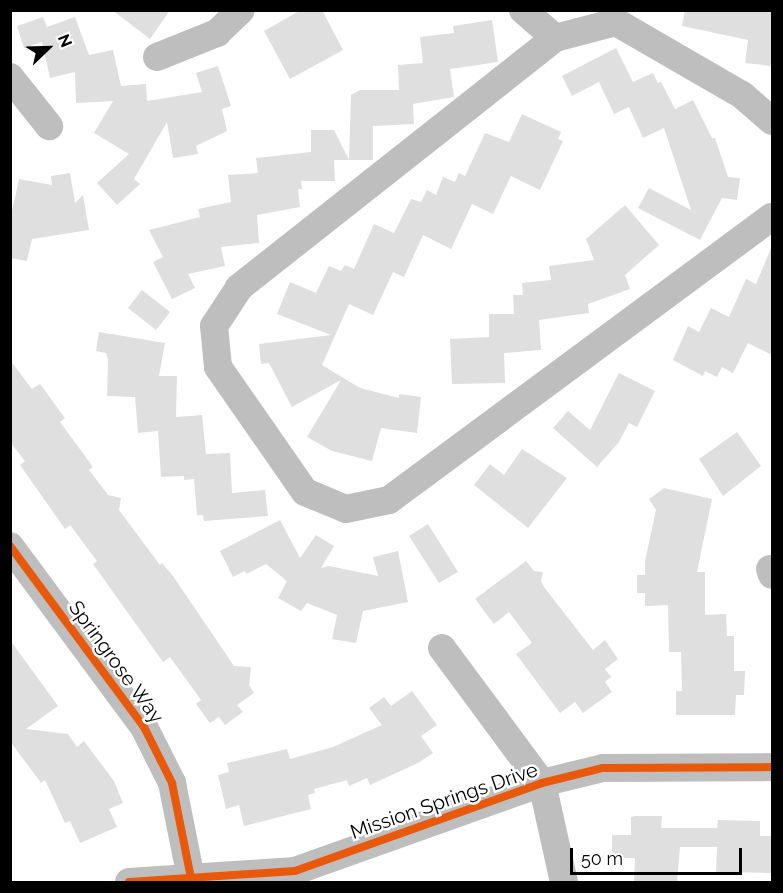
<!DOCTYPE html>
<style>
body{margin:0}
#map{position:relative;width:783px;height:893px;overflow:hidden;background:#fff;font-family:Raleway,sans-serif}
div>[style]{position:absolute}
.building>*{inset:0;background:#dfdfdf}
.minor>*{height:28px;margin:-14px;padding:0 14px;transform-origin:14px;border-radius:14px;background:#bebebe}
.cycleway>*{height:8px;margin:-4px;padding:0 4px;transform-origin:4px;border-radius:4px;background:#e8590c}
span{translate:-50% -50%;white-space:nowrap;text-align:center;line-height:1.15;-webkit-text-stroke:5px #fff;paint-order:stroke}
.street-label{font-size:20px;color:#000}
.frame{position:absolute;inset:0;border:12px solid #000;pointer-events:none}
.north{position:absolute;left:18px;top:18px;width:60px;height:60px;-webkit-text-stroke:4px #fff;paint-order:stroke;rotate:67deg;font-size:16px;font-weight:700;line-height:24px;text-align:center;color:#000}
.north::after{content:'';display:block;margin:auto;width:21px;height:27px;background:#000;clip-path:polygon(50% 0,100% 100%,50% 72%,0 100%)}
.scale{position:absolute;left:570px;top:848px;width:172px;height:27px;box-sizing:border-box;border:3px solid #000;border-top:0;padding-left:8px;font-size:18px;line-height:21px;white-space:nowrap;color:#000;-webkit-text-stroke:4px #fff;paint-order:stroke}
</style>
<div id="map">
<div class="building">
<div style="clip-path:polygon(112px 10px,170px 10px,150px 39px)"></div>
<div style="clip-path:polygon(301px 10px,322px 10px,343px 50px,290px 79px,264px 31px)"></div>
<div style="clip-path:polygon(685px 10px,772px 10px,772px 66px,745px 63px,748px 40px,682px 26px)"></div>
<div style="clip-path:polygon(43px 17px,47px 27px,75px 17px,89px 55px,113px 50px,121px 86px,146px 84px,147px 101px,202px 92px,196px 73px,218px 66px,231px 106px,222px 109px,227px 131px,196px 146px,198px 154px,173px 158px,167px 122px,134px 179px,140px 184px,117px 205px,97px 183px,129px 154px,94px 133px,113px 101px,76px 103px,75px 72px,50px 78px,42px 42px,24px 48px,17px 26px)"></div>
<div style="clip-path:polygon(492px 20px,498px 62px,450px 69px,454px 97px,413px 104px,414px 124px,373px 126px,373px 160px,349px 160px,351px 95px,360px 90px,399px 90px,398px 65px,423px 63px,420px 37px,454px 33px,453px 26px)"></div>
<div style="clip-path:polygon(616px 48px,633px 82px,653px 73px,658px 83px,661px 82px,675px 109px,693px 100px,712px 138px,715px 138px,728px 177px,740px 178px,737px 200px,722px 198px,700px 240px,638px 208px,649px 188px,691px 210px,664px 128px,643px 138px,629px 107px,614px 114px,599px 82px,572px 96px,562px 76px)"></div>
<div style="clip-path:polygon(522px 114px,561px 132px,558px 139px,563px 141px,540px 190px,511px 176px,493px 214px,472px 204px,451px 249px,423px 235px,404px 277px,393px 272px,373px 315px,349px 304px,322px 365px,360px 388px,399px 398px,399px 394px,421px 397px,417px 433px,381px 428px,372px 461px,332px 451px,307px 437px,341px 380px,292px 407px,269px 363px,261px 364px,259px 344px,331px 335px,277px 314px,290px 282px,316px 293px,329px 266px,341px 271px,345px 265px,354px 269px,374px 224px,394px 233px,411px 199px,421px 202px,427px 190px,436px 195px,443px 177px,455px 182px,459px 173px,465px 176px,485px 133px,509px 142px)"></div>
<div style="clip-path:polygon(311px 130px,334px 130px,349px 160px,334px 160px,335px 181px,301px 181px,302px 189px,298px 189px,300px 207px,257px 215px,259px 243px,221px 247px,225px 266px,188px 274px,195px 288px,172px 299px,153px 262px,163px 257px,149px 230px,200px 217px,198px 209px,231px 202px,228px 175px,258px 173px,256px 158px,311px 152px)"></div>
<div style="clip-path:polygon(70px 173px,75px 203px,83px 195px,89px 230px,32px 239px,27px 261px,10px 258px,10px 220px,19px 179px,52px 185px,51px 176px)"></div>
<div style="clip-path:polygon(625px 205px,659px 245px,625px 275px,630px 289px,588px 304px,589px 313px,539px 320px,541px 350px,504px 353px,505px 383px,452px 384px,450px 339px,489px 337px,489px 314px,514px 314px,513px 295px,523px 295px,522px 283px,551px 280px,549px 266px,594px 260px,586px 239px)"></div>
<div style="clip-path:polygon(772px 246px,772px 355px,748px 343px,733px 373px,722px 367px,717px 377px,705px 371px,703px 376px,673px 360px,688px 326px,699px 332px,711px 308px,729px 317px,746px 279px,756px 284px)"></div>
<div style="clip-path:polygon(142px 290px,170px 312px,156px 330px,128px 308px)"></div>
<div style="clip-path:polygon(99px 332px,165px 343px,159px 376px,177px 376px,176px 417px,202px 415px,206px 454px,230px 453px,232px 493px,265px 490px,268px 516px,204px 521px,203px 515px,197px 515px,194px 479px,184px 480px,184px 476px,161px 477px,158px 431px,138px 433px,135px 397px,107px 396px,108px 360px,106px 353px,96px 351px)"></div>
<div style="clip-path:polygon(10px 360px,32px 389px,40px 384px,65px 418px,60px 422px,93px 467px,89px 470px,108px 495px,121px 498px,119px 510px,160px 565px,162px 563px,173px 576px,234px 666px,251px 667px,249px 685px,254px 693px,237px 705px,243px 712px,225px 725px,219px 717px,210px 723px,196px 704px,201px 700px,170px 657px,163px 662px,93px 564px,97px 561px,70px 525px,65px 529px,20px 465px,25px 461px,10px 442px)"></div>
<div style="clip-path:polygon(619px 373px,655px 391px,637px 427px,629px 423px,619px 442px,597px 467px,553px 428px,568px 411px,590px 430px)"></div>
<div style="clip-path:polygon(737px 432px,761px 466px,723px 496px,699px 459px)"></div>
<div style="clip-path:polygon(522px 449px,567px 478px,528px 528px,474px 485px,490px 464px,504px 475px)"></div>
<div style="clip-path:polygon(664px 488px,712px 499px,697px 572px,705px 572px,705px 615px,726px 614px,727px 636px,734px 636px,734px 671px,745px 671px,744px 695px,736px 695px,735px 715px,676px 715px,676px 691px,682px 691px,681px 652px,669px 652px,668px 605px,645px 606px,645px 593px,637px 593px,637px 575px,645px 575px,645px 561px,656px 510px,649px 499px)"></div>
<div style="clip-path:polygon(280px 520px,300px 558px,316px 535px,334px 546px,321px 568px,329px 566px,378px 576px,373px 557px,398px 551px,408px 602px,363px 611px,356px 643px,332px 639px,337px 615px,307px 603px,301px 611px,278px 598px,287px 581px,266px 564px,246px 574px,245px 571px,233px 577px,220px 551px)"></div>
<div style="clip-path:polygon(428px 524px,458px 572px,439px 583px,409px 536px)"></div>
<div style="clip-path:polygon(526px 561px,534px 571px,543px 572px,541px 581px,544px 587px,593px 650px,605px 640px,618px 659px,605px 669px,611px 677px,605px 682px,612px 692px,583px 713px,575px 702px,560px 713px,516px 654px,532px 643px,509px 612px,494px 624px,475px 599px)"></div>
<div style="clip-path:polygon(10px 640px,58px 706px,26px 729px,68px 734px,77px 747px,84px 741px,114px 781px,123px 803px,109px 809px,117px 827px,80px 843px,70px 821px,65px 823px,45px 780px,41px 783px,10px 741px)"></div>
<div style="clip-path:polygon(412px 691px,437px 725px,421px 736px,433px 753px,418px 763px,370px 785px,367px 778px,349px 786px,347px 780px,314px 789px,315px 793px,308px 795px,311px 809px,244px 826px,239px 805px,226px 809px,218px 775px,229px 772px,227px 763px,287px 749px,290px 759px,333px 747px,382px 725px,369px 708px,384px 697px,391px 706px)"></div>
<div style="clip-path:polygon(635px 816px,662px 816px,661px 828px,717px 828px,718px 820px,760px 821px,760px 836px,772px 836px,772px 873px,716px 872px,717px 847px,680px 847px,677px 882px,634px 882px,635px 858px,612px 858px,612px 835px,631px 835px,631px 817px)"></div>
</div>
<div class="minor">
<div style="left:523px;top:10px;width:43px;rotate:41.2deg"></div>
<div style="left:157px;top:57px;width:65px;rotate:-21.8deg"></div>
<div style="left:217px;top:33px;width:33px;rotate:-44deg"></div>
<div style="left:10px;top:77px;width:63px;rotate:51.5deg"></div>
<div style="left:772px;top:121px;width:40px;rotate:-139deg"></div>
<div style="left:742px;top:95px;width:146px;rotate:-149.9deg"></div>
<div style="left:616px;top:22px;width:63px;rotate:165.3deg"></div>
<div style="left:555px;top:38px;width:403px;rotate:141.7deg"></div>
<div style="left:239px;top:288px;width:45px;rotate:123.3deg"></div>
<div style="left:214px;top:326px;width:41px;rotate:84.4deg"></div>
<div style="left:218px;top:367px;width:152px;rotate:55.2deg"></div>
<div style="left:305px;top:492px;width:44px;rotate:22.5deg"></div>
<div style="left:346px;top:509px;width:44px;rotate:-11.8deg"></div>
<div style="left:389px;top:500px;width:476px;rotate:-36.5deg"></div>
<div style="left:10px;top:546px;width:225px;rotate:53.5deg"></div>
<div style="left:144px;top:727px;width:63px;rotate:63.4deg"></div>
<div style="left:172px;top:783px;width:97px;rotate:78.7deg"></div>
<div style="left:770px;top:569px;width:6px;rotate:72deg"></div>
<div style="left:442px;top:648px;width:168px;rotate:53.5deg"></div>
<div style="left:542px;top:783px;width:101px;rotate:77.5deg"></div>
<div style="left:129px;top:882px;width:166px;rotate:-3.8deg"></div>
<div style="left:295px;top:871px;width:262px;rotate:-19.6deg"></div>
<div style="left:542px;top:783px;width:63px;rotate:-13.8deg"></div>
<div style="left:603px;top:768px;width:169px;rotate:-0.3deg"></div>
</div>
<div class="cycleway">
<div style="left:10px;top:546px;width:225px;rotate:53.5deg"></div>
<div style="left:144px;top:727px;width:63px;rotate:63.4deg"></div>
<div style="left:172px;top:783px;width:97px;rotate:78.7deg"></div>
<div style="left:129px;top:882px;width:166px;rotate:-3.8deg"></div>
<div style="left:295px;top:871px;width:262px;rotate:-19.6deg"></div>
<div style="left:542px;top:783px;width:63px;rotate:-13.8deg"></div>
<div style="left:603px;top:768px;width:169px;rotate:-0.3deg"></div>
</div>
<div class="street-label">
<span style="left:116px;top:662px;rotate:54deg">Springrose Way</span>
<span style="left:444px;top:801px;rotate:-19deg">Mission Springs Drive</span>
</div>
<div class="frame"></div>
<div class="north">N</div>
<div class="scale">50 m</div>
</div>
